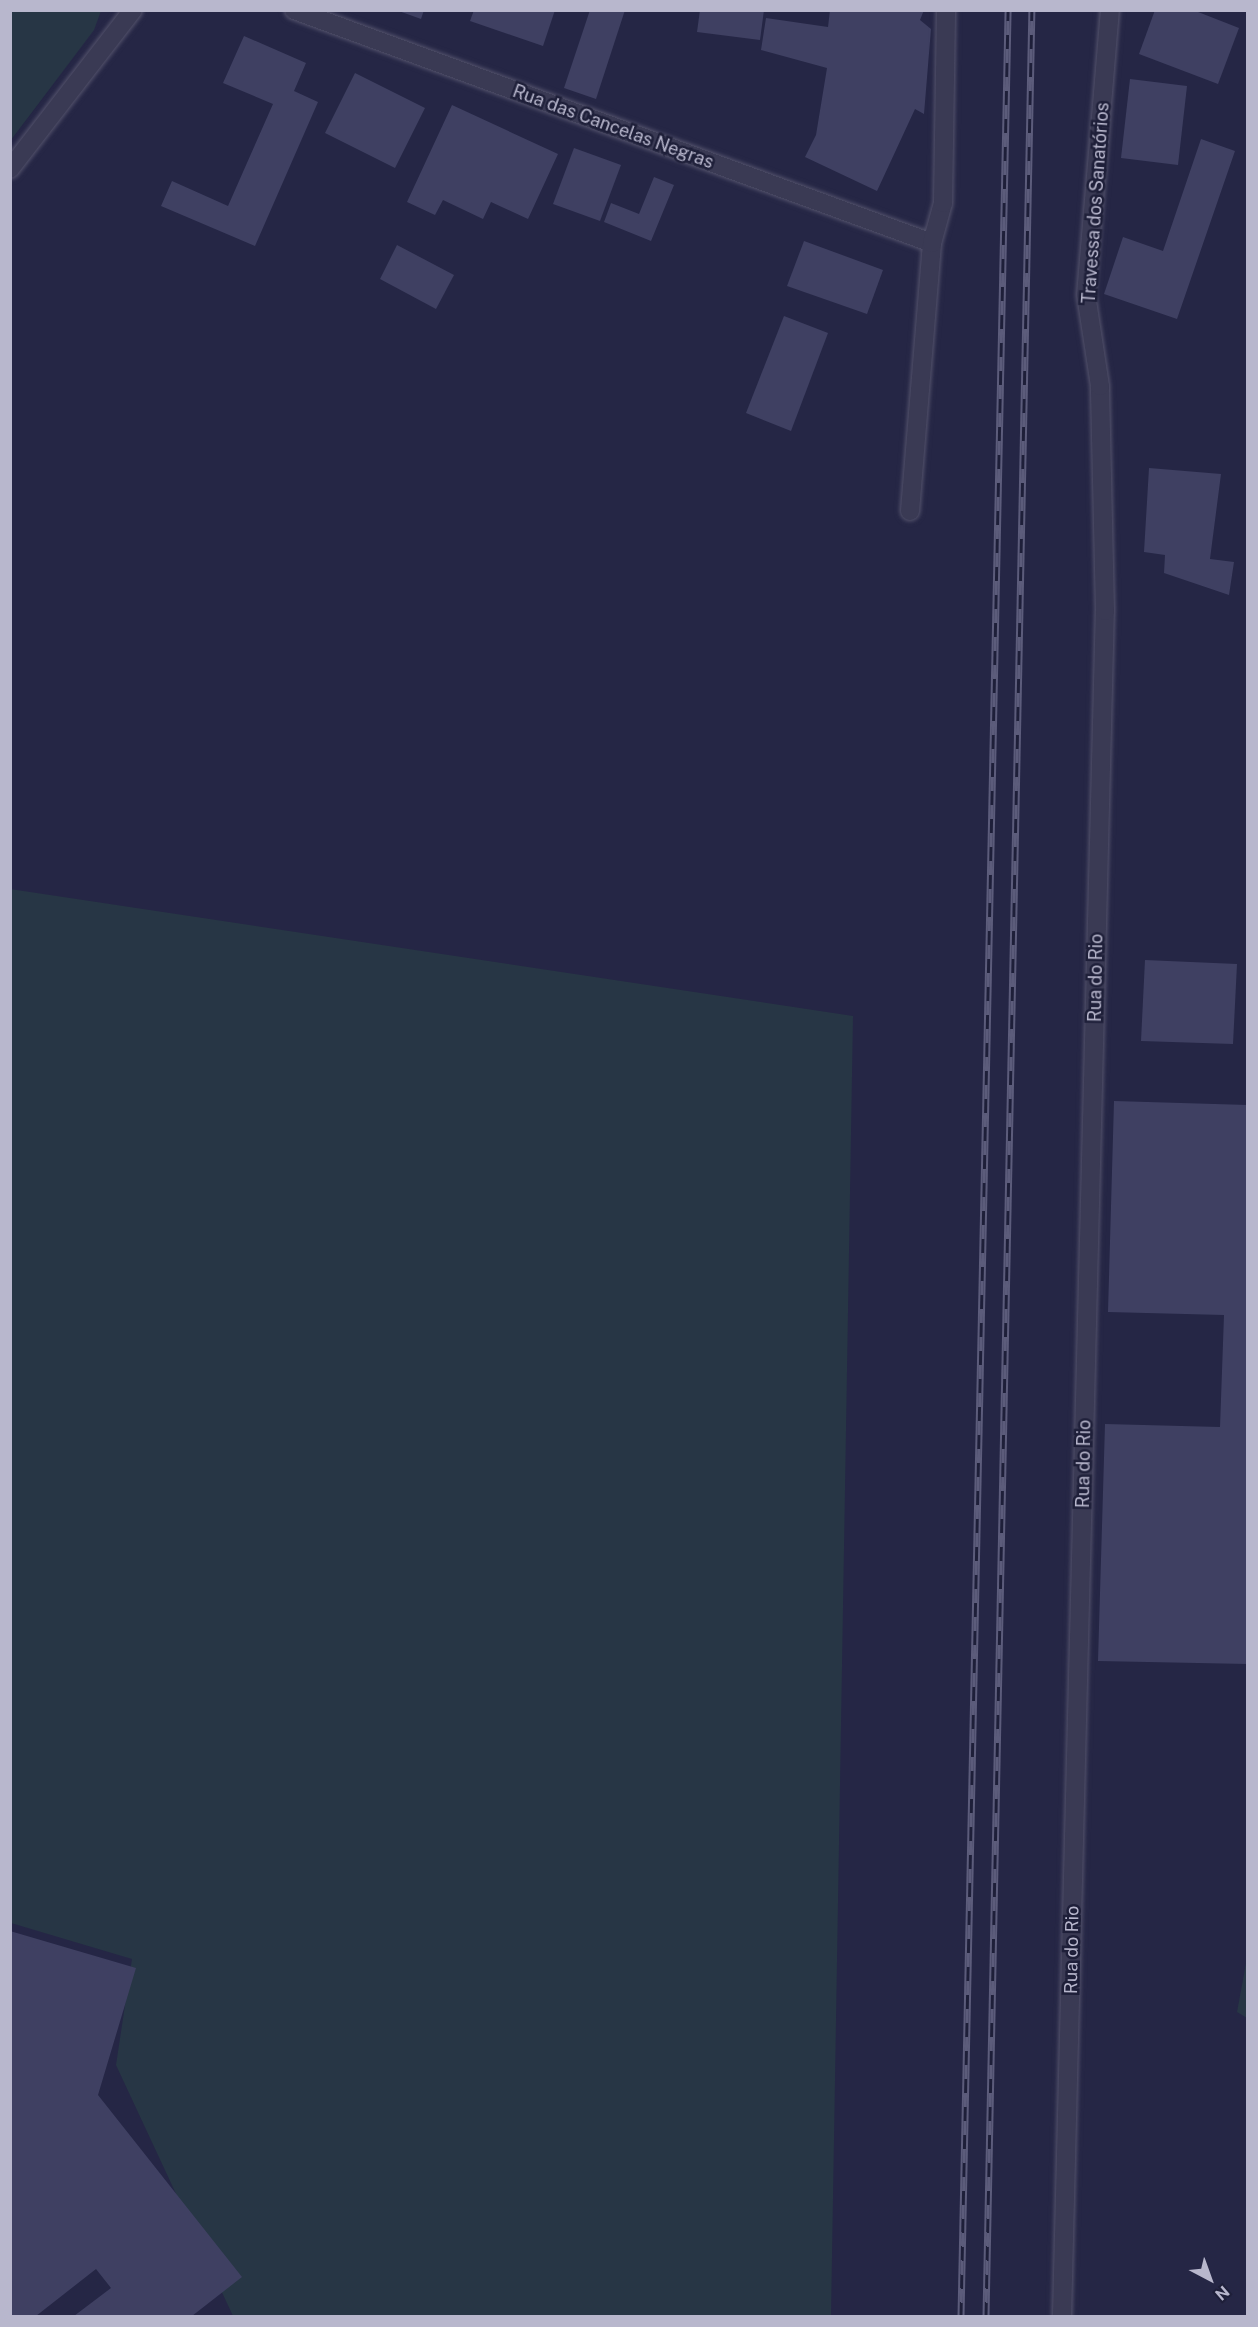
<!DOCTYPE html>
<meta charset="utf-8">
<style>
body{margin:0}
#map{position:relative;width:1258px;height:2327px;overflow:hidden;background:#252645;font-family:"Public Sans",sans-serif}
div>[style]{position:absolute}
.green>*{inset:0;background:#273645}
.building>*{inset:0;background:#3f4062}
.roads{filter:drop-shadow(0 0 2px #53526b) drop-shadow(0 0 2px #53526b)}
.lane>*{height:18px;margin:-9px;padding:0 9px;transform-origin:9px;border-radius:9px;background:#3a3a54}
.street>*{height:18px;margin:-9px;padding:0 9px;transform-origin:9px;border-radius:9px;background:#3a3a54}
.rail>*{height:7px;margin-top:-3.5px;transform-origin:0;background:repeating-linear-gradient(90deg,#1e1f39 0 14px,#5c5c7b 0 28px);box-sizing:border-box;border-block:2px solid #5c5c7b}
span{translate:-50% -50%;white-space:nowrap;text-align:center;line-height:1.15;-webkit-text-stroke:5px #1e1f39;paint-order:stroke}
.street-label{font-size:18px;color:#b8b7cd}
.frame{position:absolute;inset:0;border:12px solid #b8b7cd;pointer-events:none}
.north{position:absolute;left:1180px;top:2249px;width:60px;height:60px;-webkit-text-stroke:4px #1e1f39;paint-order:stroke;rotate:139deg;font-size:16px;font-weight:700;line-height:24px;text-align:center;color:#b8b7cd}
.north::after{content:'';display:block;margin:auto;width:21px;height:27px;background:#b8b7cd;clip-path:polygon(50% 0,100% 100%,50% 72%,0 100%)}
</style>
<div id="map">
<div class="green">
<div style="clip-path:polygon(11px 10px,101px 11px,94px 30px,11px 140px)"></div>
<div style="clip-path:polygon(10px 889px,853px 1016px,831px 2316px,233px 2316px,116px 2065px,132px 1959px,11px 1923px)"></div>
<div style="clip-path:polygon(1247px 1958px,1247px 2018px,1237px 2012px)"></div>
</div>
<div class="building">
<div style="clip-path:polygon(396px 10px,424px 10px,421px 19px)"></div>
<div style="clip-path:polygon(474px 10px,555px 10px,543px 46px,470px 21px)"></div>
<div style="clip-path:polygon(590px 10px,625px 10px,596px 99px,564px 88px)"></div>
<div style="clip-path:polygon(700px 10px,764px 10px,760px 40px,697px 32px)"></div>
<div style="clip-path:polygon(830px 10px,924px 10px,920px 20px,931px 29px,924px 114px,915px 109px,877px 191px,805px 157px,816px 135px,827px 68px,761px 50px,766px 18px,828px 27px)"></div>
<div style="clip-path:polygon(1155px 10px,1193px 10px,1239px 28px,1218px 84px,1139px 54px)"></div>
<div style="clip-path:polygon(244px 36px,306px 63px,294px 91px,318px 102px,255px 246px,161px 206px,172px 181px,228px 206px,273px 104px,223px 83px)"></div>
<div style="clip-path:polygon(355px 73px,425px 108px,395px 168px,325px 133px)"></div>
<div style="clip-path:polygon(1130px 79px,1187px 86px,1178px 165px,1121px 158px)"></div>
<div style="clip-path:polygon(452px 105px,558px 154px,528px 219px,491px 202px,483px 219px,443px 200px,435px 215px,407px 202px)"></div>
<div style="clip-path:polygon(1201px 139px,1235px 151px,1177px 319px,1104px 294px,1123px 237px,1163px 251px)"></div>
<div style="clip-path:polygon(574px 148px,621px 165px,600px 221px,553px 204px)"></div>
<div style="clip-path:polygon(654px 177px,674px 185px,651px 241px,604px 222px,611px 203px,639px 214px)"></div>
<div style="clip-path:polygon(804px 241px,883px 270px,867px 314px,787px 286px)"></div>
<div style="clip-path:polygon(397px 245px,454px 275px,436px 309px,380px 279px)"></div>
<div style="clip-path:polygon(784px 316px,828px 333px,791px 431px,746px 413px)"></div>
<div style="clip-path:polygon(1149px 468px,1221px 474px,1210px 559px,1234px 562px,1229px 595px,1164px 573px,1165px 555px,1144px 552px)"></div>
<div style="clip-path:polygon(1145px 960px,1237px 964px,1233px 1044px,1141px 1041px)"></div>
<div style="clip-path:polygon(1114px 1101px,1248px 1105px,1248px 1664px,1098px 1661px,1105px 1424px,1220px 1427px,1224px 1315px,1108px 1312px)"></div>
<div style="clip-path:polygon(10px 1931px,136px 1968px,98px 2095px,242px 2277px,192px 2316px,74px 2316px,111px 2288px,96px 2269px,36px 2316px,10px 2316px)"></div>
</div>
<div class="roads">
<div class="lane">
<div style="left:10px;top:169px;width:201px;rotate:-52.3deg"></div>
</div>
<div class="street">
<div style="left:294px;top:10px;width:679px;rotate:20.06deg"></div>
<div style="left:910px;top:511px;width:269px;rotate:-85.3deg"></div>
<div style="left:932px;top:243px;width:41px;rotate:-74.6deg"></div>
<div style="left:943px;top:203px;width:193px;rotate:-89.1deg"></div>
<div style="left:1062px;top:2316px;width:1706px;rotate:-88.56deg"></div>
<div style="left:1105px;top:611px;width:225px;rotate:-91.3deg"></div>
<div style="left:1100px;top:386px;width:92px;rotate:-98.7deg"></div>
<div style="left:1086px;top:295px;width:286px;rotate:-85.2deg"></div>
</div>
</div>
<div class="rail">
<div style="left:961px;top:2316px;width:2306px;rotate:-88.83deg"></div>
<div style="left:986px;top:2316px;width:2306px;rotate:-88.86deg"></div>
</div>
<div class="street-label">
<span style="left:613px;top:127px;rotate:20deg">Rua das Cancelas Negras</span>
<span style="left:1096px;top:203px;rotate:-86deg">Travessa dos Sanatórios</span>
<span style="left:1096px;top:978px;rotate:-89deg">Rua do Rio</span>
<span style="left:1084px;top:1464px;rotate:-89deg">Rua do Rio</span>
<span style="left:1072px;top:1950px;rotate:-89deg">Rua do Rio</span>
</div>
<div class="frame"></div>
<div class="north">N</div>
</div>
